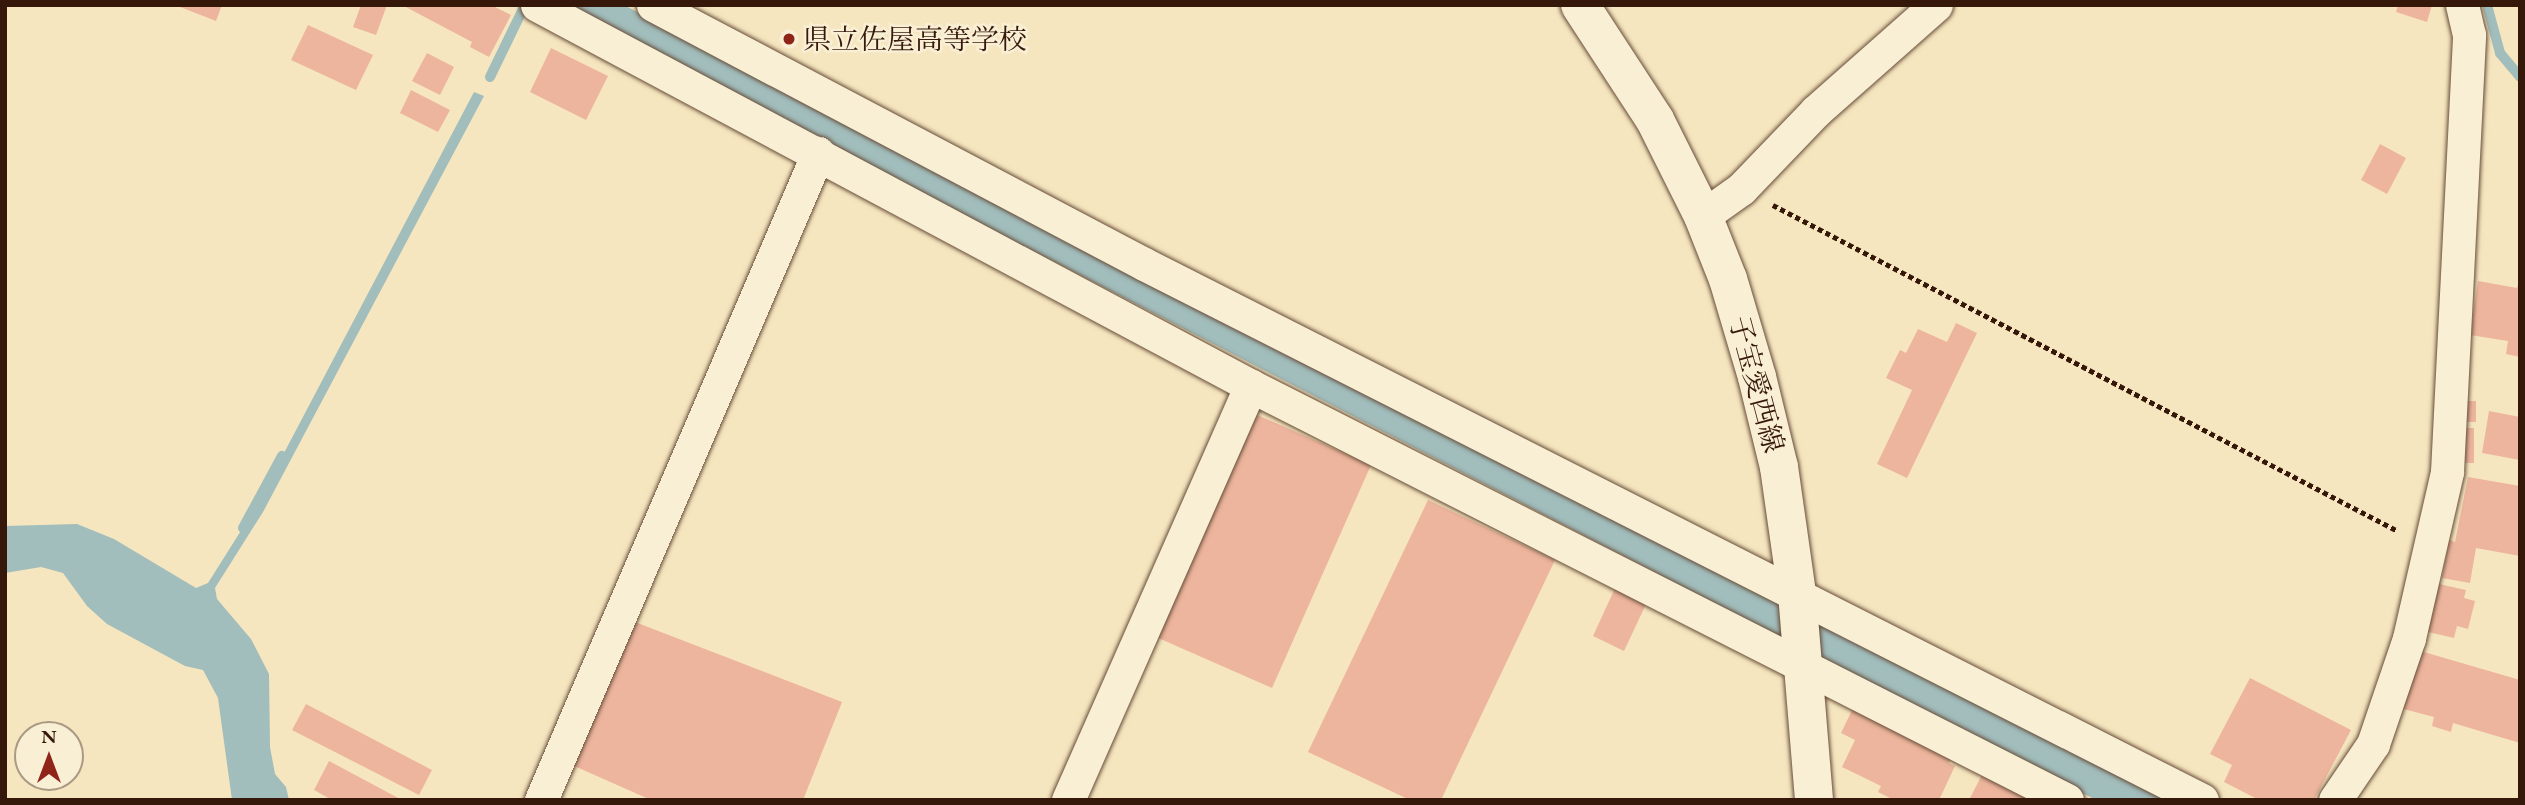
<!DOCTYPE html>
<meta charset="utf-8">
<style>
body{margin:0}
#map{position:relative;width:2525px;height:805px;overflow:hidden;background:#f6e6bf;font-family:"EB Garamond","Noto Serif JP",serif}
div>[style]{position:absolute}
.water>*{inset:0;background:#a1bdbc}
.stream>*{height:10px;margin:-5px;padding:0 5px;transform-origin:5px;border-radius:5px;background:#a1bdbc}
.building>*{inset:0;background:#edb59d}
.path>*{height:4.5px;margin-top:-2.25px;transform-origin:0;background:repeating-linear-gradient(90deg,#36180b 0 5px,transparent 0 8.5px)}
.roads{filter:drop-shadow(0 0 2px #664c38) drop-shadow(0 0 2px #664c38)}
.street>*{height:33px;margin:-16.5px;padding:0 16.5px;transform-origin:16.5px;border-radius:16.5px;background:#f9efd5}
.secondary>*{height:38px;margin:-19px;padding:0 19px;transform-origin:19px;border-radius:19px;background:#f9efd5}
.dots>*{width:19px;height:19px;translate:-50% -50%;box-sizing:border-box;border:4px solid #f9efd5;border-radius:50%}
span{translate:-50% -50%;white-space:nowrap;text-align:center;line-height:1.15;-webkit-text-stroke:5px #f9efd5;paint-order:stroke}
.poi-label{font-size:28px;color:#36180b}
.left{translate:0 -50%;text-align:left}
.street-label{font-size:28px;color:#36180b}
.frame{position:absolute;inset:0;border:7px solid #36180b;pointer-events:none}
.north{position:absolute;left:14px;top:721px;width:70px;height:70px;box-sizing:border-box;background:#f9efd5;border:2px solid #ab9984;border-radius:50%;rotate:0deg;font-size:19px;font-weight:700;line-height:28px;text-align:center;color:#36180b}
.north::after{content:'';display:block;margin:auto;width:24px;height:32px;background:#8f2418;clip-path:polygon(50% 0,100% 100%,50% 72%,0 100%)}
</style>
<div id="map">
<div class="water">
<div style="clip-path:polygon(557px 5px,624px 5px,1138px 276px,2177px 800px,2096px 800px)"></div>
<div style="clip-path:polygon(474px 92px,484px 96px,263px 512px,215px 588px,217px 599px,251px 639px,269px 674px,270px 747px,275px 774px,286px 787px,289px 800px,232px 800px,218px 698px,203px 670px,185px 666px,107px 624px,87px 606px,63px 573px,41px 567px,5px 573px,5px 526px,77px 524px,114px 539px,196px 588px,208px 583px,254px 510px)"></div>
</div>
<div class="stream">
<div style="left:2487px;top:5px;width:50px;rotate:74.8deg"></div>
<div style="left:2500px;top:53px;width:31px;rotate:50deg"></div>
<div style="left:490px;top:77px;width:76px;rotate:-64.1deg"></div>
<div style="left:243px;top:528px;width:82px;rotate:-61.6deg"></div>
</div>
<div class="building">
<div style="clip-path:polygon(175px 5px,222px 5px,216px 21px)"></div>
<div style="clip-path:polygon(361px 5px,387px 5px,376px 35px,353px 27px)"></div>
<div style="clip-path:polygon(402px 5px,491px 5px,511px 15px,489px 57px,470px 47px,472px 42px)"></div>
<div style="clip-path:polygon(2398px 5px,2432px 5px,2427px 22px,2396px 12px)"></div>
<div style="clip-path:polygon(308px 25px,373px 55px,356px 90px,291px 60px)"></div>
<div style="clip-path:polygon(551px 48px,608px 76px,586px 120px,530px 92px)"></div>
<div style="clip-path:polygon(427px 53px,454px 67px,440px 95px,412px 81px)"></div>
<div style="clip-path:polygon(411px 90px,450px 110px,438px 132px,400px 113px)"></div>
<div style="clip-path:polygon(2380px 144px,2406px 158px,2387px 194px,2361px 180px)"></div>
<div style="clip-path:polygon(2520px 279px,2520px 357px,2506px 354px,2508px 341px,2470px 335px,2478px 281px,2517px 288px)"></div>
<div style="clip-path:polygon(1956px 323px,1977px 333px,1907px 478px,1877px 464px,1912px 390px,1886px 378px,1900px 350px,1906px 353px,1918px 329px,1947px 342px)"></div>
<div style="clip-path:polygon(2463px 401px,2476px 401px,2476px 422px,2463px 422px)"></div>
<div style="clip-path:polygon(2489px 411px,2520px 417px,2520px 460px,2482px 453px)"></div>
<div style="clip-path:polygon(1255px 414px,1371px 465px,1272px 688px,1156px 637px)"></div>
<div style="clip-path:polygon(2463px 428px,2474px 428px,2474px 463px,2463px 463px)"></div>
<div style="clip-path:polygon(2468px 477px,2520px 486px,2520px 556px,2476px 548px,2470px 583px,2442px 578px,2449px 540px,2455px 542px)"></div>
<div style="clip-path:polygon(1428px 500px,1555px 560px,1441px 800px,1410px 800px,1308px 752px)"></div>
<div style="clip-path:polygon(2439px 584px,2466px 590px,2464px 598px,2475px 601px,2468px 629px,2457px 626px,2454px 638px,2428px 632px)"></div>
<div style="clip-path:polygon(1616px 586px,1648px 600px,1624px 651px,1593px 636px)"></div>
<div style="clip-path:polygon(635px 622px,842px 702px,803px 800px,651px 800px,572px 765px)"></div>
<div style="clip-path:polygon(2417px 650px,2520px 680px,2520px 743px,2453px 723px,2451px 732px,2432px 726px,2434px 717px,2400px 708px)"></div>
<div style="clip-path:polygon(2250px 678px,2351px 730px,2314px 800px,2259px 800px,2224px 782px,2232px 765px,2210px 754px)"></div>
<div style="clip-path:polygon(306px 704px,432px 770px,419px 795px,292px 730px)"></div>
<div style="clip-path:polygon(1854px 706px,1953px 754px,1949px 763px,1955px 766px,1939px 800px,1894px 800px,1878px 792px,1881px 786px,1842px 767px,1855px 740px,1841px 733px)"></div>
<div style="clip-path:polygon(329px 761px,402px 800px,332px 800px,314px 790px)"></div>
<div style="clip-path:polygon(1985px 769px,2047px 800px,1969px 800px)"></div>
</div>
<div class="path">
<div style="left:1773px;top:205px;width:705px;rotate:27.55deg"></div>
</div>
<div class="roads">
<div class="street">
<div style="left:537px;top:5px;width:809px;rotate:28.08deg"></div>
<div style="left:1251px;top:386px;width:915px;rotate:26.9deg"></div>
<div style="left:653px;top:5px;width:555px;rotate:27.81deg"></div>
<div style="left:1144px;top:264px;width:1186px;rotate:26.87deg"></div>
<div style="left:1703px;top:216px;width:47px;rotate:-35.4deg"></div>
<div style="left:1741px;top:189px;width:108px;rotate:-46.1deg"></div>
<div style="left:1816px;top:111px;width:160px;rotate:-41.5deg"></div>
<div style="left:541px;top:800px;width:704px;rotate:-66.82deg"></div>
<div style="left:1068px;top:800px;width:453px;rotate:-66.2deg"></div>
<div style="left:2335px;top:800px;width:68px;rotate:-55.8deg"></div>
<div style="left:2373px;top:744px;width:112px;rotate:-71.2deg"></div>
<div style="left:2409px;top:638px;width:170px;rotate:-77.1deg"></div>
<div style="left:2447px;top:472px;width:438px;rotate:-87.1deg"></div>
<div style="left:2469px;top:35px;width:31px;rotate:-103deg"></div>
</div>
<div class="secondary">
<div style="left:1580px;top:5px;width:137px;rotate:56.9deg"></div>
<div style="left:1655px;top:120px;width:107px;rotate:63.4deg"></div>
<div style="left:1703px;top:216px;width:68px;rotate:68.4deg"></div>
<div style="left:1728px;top:279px;width:102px;rotate:73.5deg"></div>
<div style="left:1757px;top:377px;width:93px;rotate:76.3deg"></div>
<div style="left:1779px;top:467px;width:127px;rotate:81.9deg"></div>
<div style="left:1797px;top:593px;width:208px;rotate:85.3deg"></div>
</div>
</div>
<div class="dots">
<div style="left:789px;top:39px;background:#8f2418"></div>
</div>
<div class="poi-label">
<span class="left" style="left:803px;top:39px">県立佐屋高等学校</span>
</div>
<div class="street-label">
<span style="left:1757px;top:384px;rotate:75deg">子宝愛西線</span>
</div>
<div class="frame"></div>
<div class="north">N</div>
</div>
